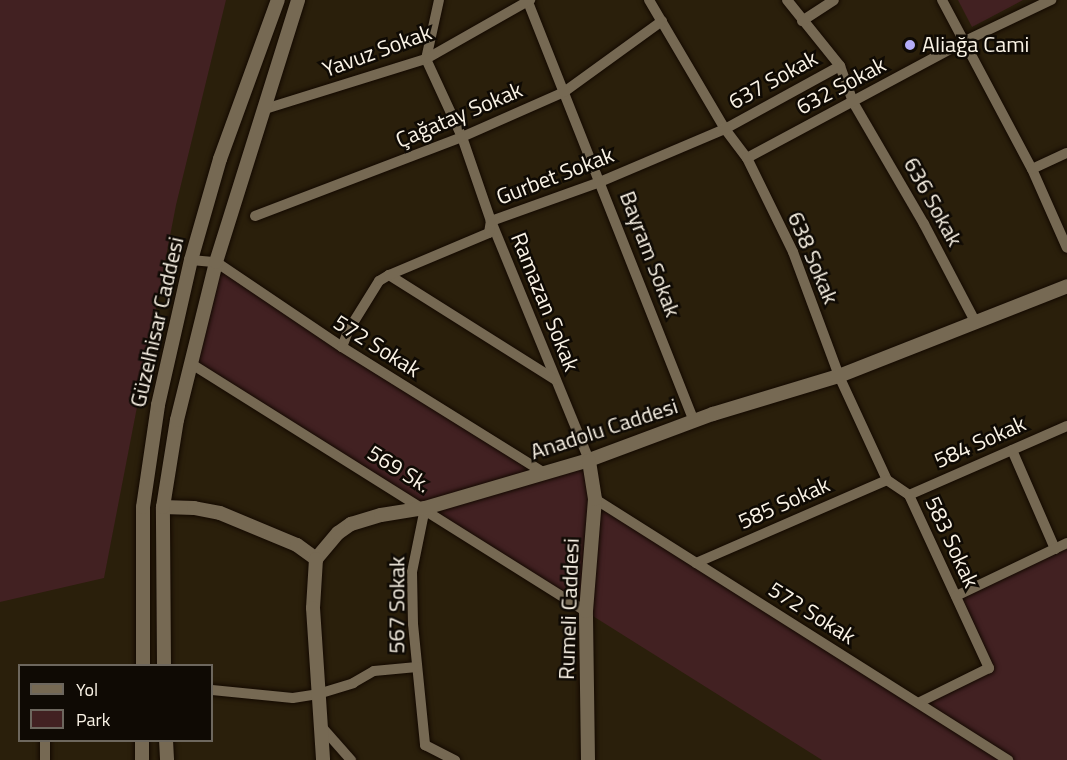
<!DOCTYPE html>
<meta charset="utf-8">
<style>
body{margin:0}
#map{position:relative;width:1067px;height:760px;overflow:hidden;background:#2a1f0b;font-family:"Titillium Web",sans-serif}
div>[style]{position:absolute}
.green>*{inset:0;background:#422122}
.roads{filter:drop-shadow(0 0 2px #130900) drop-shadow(0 0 2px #130900)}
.minor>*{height:10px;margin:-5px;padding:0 5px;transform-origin:5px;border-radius:5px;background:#766953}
.tertiary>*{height:14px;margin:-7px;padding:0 7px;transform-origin:7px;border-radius:7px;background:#766953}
.dots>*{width:16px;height:16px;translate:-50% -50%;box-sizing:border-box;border:3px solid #0f0a04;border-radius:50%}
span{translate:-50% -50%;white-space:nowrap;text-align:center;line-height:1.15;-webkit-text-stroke:5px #0f0a04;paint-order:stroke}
.poi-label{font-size:22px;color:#faf3e6}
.left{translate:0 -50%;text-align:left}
.street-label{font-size:22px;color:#faf3e6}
.legend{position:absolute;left:18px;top:664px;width:195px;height:78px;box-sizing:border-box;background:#0f0a04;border:2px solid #6d675e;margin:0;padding:8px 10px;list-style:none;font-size:18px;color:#faf3e6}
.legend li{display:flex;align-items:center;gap:12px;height:30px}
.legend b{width:30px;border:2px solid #6d675e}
</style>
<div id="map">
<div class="green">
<div style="clip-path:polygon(0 0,226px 0,176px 205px,104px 578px,0 602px)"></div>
<div style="clip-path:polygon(958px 0,1023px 0,972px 27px)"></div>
<div style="clip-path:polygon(216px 262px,542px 471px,589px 460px,596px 499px,918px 703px,989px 668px,956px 596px,1067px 543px,1067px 760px,822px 760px,190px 363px)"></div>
</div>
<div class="roads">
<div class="minor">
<div style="left:439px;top:0;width:60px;rotate:102.4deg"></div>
<div style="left:426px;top:59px;width:86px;rotate:65.2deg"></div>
<div style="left:462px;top:137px;width:89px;rotate:71deg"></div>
<div style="left:491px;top:221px;width:258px;rotate:67.7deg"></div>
<div style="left:649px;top:0;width:150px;rotate:59.5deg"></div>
<div style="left:725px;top:129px;width:36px;rotate:53deg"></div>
<div style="left:747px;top:158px;width:105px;rotate:63.9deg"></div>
<div style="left:793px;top:252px;width:132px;rotate:69.6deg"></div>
<div style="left:839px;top:376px;width:115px;rotate:65.2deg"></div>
<div style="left:887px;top:480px;width:27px;rotate:34deg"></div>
<div style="left:909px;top:495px;width:191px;rotate:65.2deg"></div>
<div style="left:989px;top:668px;width:79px;rotate:153.8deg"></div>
<div style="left:787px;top:0;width:85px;rotate:51.2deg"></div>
<div style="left:840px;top:66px;width:38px;rotate:70deg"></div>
<div style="left:853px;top:102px;width:141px;rotate:59.8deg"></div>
<div style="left:924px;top:224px;width:112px;rotate:62.3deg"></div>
<div style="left:942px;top:0;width:191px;rotate:62deg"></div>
<div style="left:1032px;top:169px;width:86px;rotate:66.1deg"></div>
<div style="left:528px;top:2px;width:451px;rotate:68.4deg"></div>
<div style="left:802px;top:21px;width:38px;rotate:-33deg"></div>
<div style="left:265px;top:109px;width:169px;rotate:-17.3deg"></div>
<div style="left:426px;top:59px;width:120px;rotate:-29.6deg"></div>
<div style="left:747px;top:158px;width:245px;rotate:-28.2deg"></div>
<div style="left:963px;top:42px;width:98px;rotate:-25.5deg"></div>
<div style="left:1032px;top:169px;width:38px;rotate:-25deg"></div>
<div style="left:255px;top:216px;width:222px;rotate:-20.9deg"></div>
<div style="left:462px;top:137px;width:111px;rotate:-23.8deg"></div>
<div style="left:564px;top:92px;width:121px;rotate:-35.9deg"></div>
<div style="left:191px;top:260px;width:25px;rotate:5deg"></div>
<div style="left:216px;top:262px;width:152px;rotate:34deg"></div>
<div style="left:342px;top:347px;width:237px;rotate:31.9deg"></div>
<div style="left:389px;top:275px;width:197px;rotate:32.2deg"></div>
<div style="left:342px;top:347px;width:17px;rotate:-69deg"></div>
<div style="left:348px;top:331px;width:59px;rotate:-58.2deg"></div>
<div style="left:379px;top:281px;width:12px;rotate:-31deg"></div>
<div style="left:389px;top:275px;width:108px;rotate:-22.8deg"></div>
<div style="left:489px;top:233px;width:12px;rotate:-81deg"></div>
<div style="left:491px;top:221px;width:116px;rotate:-19.7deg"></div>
<div style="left:600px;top:182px;width:136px;rotate:-23deg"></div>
<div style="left:725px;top:129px;width:131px;rotate:-28.7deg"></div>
<div style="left:190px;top:363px;width:467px;rotate:32.1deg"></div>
<div style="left:1012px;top:450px;width:108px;rotate:66.5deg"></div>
<div style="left:909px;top:495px;width:172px;rotate:-23.6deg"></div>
<div style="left:595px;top:499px;width:489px;rotate:32.3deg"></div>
<div style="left:425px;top:508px;width:65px;rotate:101.5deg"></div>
<div style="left:412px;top:572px;width:52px;rotate:88.9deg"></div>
<div style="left:413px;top:624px;width:122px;rotate:84.3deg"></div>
<div style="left:425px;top:745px;width:34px;rotate:27deg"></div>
<div style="left:696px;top:563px;width:208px;rotate:-23.5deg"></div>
<div style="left:956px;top:596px;width:123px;rotate:-25.5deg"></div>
<div style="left:212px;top:690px;width:81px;rotate:5.6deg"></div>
<div style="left:293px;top:698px;width:25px;rotate:-9deg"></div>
<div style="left:318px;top:694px;width:37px;rotate:-17deg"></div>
<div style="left:353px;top:683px;width:24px;rotate:-30deg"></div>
<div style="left:374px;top:671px;width:43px;rotate:-5.3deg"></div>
<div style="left:320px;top:725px;width:47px;rotate:48.5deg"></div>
<div style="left:45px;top:740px;width:20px;rotate:90deg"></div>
</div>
<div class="tertiary">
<div style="left:163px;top:507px;width:31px;rotate:2deg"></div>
<div style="left:194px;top:508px;width:26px;rotate:11deg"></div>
<div style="left:220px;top:513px;width:83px;rotate:22.6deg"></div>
<div style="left:297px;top:545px;width:24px;rotate:36deg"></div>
<div style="left:316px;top:559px;width:34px;rotate:-50deg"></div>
<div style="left:338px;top:533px;width:16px;rotate:-35deg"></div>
<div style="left:351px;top:524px;width:31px;rotate:-17deg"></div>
<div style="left:381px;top:515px;width:45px;rotate:-9deg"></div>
<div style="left:425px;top:508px;width:171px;rotate:-16.3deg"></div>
<div style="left:589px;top:460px;width:132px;rotate:-20.4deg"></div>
<div style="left:713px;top:414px;width:132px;rotate:-16.8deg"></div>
<div style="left:839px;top:376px;width:245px;rotate:-21.5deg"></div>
<div style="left:316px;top:559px;width:49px;rotate:93.5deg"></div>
<div style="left:313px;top:608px;width:152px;rotate:86.2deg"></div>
<div style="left:143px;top:666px;width:159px;rotate:-90deg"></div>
<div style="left:143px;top:507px;width:103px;rotate:-81.6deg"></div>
<div style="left:158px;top:405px;width:149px;rotate:-77.2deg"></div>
<div style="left:191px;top:260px;width:105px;rotate:-74deg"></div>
<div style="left:220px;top:159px;width:169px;rotate:-70deg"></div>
<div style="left:164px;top:666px;width:159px;rotate:-90.4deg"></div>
<div style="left:163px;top:507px;width:88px;rotate:-80.9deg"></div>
<div style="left:177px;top:420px;width:163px;rotate:-76.1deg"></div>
<div style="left:216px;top:262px;width:275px;rotate:-72.6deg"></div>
<div style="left:166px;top:740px;width:20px;rotate:87deg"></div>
<div style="left:142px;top:760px;width:20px;rotate:-90deg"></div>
<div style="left:588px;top:760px;width:149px;rotate:-90.8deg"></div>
<div style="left:586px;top:611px;width:112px;rotate:-85.4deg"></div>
<div style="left:595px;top:499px;width:39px;rotate:-99deg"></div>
</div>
</div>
<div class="dots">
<div style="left:910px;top:45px;background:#b4acf9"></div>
</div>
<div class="poi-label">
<span class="left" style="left:922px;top:45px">Aliağa Cami</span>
</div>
<div class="street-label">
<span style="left:377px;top:51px;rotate:-20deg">Yavuz Sokak</span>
<span style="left:773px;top:80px;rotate:-29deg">637 Sokak</span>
<span style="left:841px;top:86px;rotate:-28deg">632 Sokak</span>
<span style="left:459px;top:115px;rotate:-23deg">Çağatay Sokak</span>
<span style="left:555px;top:176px;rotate:-21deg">Gurbet Sokak</span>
<span style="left:933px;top:202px;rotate:61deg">636 Sokak</span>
<span style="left:650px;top:254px;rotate:69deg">Bayram Sokak</span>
<span style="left:813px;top:258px;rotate:67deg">638 Sokak</span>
<span style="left:545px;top:302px;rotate:68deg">Ramazan Sokak</span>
<span style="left:157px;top:322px;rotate:-77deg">Güzelhisar Caddesi</span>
<span style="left:377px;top:346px;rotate:32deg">572 Sokak</span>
<span style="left:604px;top:429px;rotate:-18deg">Anadolu Caddesi</span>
<span style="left:980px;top:442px;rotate:-24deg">584 Sokak</span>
<span style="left:399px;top:469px;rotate:32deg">569 Sk.</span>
<span style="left:784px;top:503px;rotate:-24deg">585 Sokak</span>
<span style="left:952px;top:542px;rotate:65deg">583 Sokak</span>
<span style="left:397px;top:605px;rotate:-90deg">567 Sokak</span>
<span style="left:569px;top:609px;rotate:-88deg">Rumeli Caddesi</span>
<span style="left:812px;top:613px;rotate:32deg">572 Sokak</span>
</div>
<ul class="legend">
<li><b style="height:8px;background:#766953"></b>Yol</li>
<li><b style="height:16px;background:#422122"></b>Park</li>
</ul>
</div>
